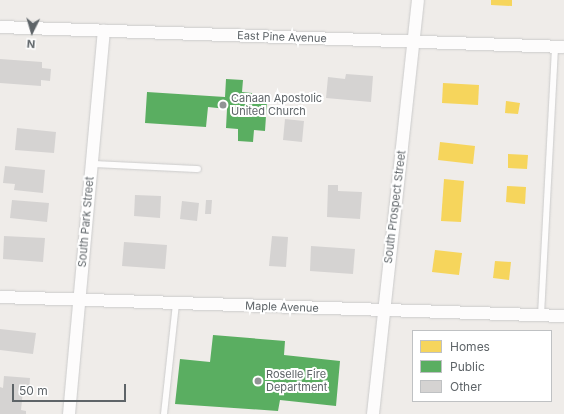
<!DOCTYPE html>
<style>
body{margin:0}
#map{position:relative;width:564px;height:414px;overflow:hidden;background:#efece9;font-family:Inter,sans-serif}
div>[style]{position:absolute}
.homes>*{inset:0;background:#f6d55c}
.public>*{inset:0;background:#5aae61}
.building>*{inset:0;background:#d5d3d2}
.roads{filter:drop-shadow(0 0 1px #cbcbcb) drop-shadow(0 0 1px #cbcbcb)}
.service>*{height:6px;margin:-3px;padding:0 3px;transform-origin:3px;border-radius:3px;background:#fdfcfc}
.minor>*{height:12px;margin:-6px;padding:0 6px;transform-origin:6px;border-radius:6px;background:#fdfcfc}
.dots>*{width:11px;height:11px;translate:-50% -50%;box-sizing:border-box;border:2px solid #fff;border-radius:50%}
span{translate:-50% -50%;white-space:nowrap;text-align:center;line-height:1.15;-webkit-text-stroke:4px #fff;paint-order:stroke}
.street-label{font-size:11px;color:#5e6468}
.poi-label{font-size:11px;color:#5e6468}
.left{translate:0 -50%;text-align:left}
.legend{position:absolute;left:412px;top:330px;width:140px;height:72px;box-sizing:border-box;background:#fff;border:1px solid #bfc1c3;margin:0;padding:5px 7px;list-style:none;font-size:12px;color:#5e6468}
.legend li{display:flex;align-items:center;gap:8px;height:20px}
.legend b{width:20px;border:1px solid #bfc1c3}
.north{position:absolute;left:12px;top:12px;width:40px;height:40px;-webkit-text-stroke:3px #fff;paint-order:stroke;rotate:185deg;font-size:11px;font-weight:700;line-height:16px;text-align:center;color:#5e6468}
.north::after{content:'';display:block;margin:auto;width:14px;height:18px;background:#5e6468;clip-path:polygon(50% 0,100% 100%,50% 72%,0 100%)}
.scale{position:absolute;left:12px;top:384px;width:114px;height:18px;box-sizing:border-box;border:2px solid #5e6468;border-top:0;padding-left:5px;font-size:12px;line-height:14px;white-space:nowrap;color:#5e6468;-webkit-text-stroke:3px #fff;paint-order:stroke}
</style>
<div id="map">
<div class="homes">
<div style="clip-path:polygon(491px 0,512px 0,512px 6px,491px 5px)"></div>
<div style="clip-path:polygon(443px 83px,479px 85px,478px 105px,442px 103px)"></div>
<div style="clip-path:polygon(506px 101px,520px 103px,518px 114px,505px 113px)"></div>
<div style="clip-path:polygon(440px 142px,475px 146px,473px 164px,438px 160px)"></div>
<div style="clip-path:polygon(508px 154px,528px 155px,527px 169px,508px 168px)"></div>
<div style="clip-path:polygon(444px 179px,464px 181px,461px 222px,441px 221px)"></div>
<div style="clip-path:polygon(507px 186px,526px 187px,525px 204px,506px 202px)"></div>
<div style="clip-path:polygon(435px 250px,462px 253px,459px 275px,432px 272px)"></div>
<div style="clip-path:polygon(495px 261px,511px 262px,509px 280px,493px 278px)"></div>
</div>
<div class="public">
<div style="clip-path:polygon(226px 79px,243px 80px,242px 92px,252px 93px,251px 100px,267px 101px,265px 131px,254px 130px,253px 142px,238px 141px,238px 129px,226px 128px,227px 109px,208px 107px,206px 127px,145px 123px,147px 92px,225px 97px)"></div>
<div style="clip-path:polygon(213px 335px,285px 341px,284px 355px,340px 361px,336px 406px,280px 400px,278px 411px,175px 404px,180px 359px,210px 362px)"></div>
</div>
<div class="building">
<div style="clip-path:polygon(0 59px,42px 62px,42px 68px,51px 69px,50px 81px,41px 80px,41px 86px,0 83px)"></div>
<div style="clip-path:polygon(346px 74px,373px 76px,371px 102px,326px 98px,328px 77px,345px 79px)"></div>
<div style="clip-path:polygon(285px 119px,304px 121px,302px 142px,283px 140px)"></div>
<div style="clip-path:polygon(17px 128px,56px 132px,54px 153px,15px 150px)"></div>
<div style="clip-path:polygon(5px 166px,45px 170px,43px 193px,14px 190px,15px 184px,3px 183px)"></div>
<div style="clip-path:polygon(328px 185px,338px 185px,338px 191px,362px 192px,360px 219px,327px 217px)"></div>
<div style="clip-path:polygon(135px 195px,161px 196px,160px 218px,134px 216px)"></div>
<div style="clip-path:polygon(12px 200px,49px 203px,47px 222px,10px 218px)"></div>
<div style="clip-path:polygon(206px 200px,212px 200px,211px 214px,205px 214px)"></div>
<div style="clip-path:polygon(182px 201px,199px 203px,197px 221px,180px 219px)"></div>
<div style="clip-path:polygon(4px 236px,45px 238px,43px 262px,3px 259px)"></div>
<div style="clip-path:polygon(272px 236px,288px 237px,286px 267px,269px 266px)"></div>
<div style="clip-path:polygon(124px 242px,167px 245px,165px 269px,122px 266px)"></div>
<div style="clip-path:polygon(311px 246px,355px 249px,353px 274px,310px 271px)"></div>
<div style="clip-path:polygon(0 329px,36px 333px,33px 354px,0 350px)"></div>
<div style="clip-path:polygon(4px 376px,30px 378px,29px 392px,23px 391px,21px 410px,26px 411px,26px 414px,0 414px,0 387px,3px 388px)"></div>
</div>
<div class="roads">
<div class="service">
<div style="left:92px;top:164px;width:106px;rotate:2.7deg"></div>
<div style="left:541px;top:315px;width:269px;rotate:-87deg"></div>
<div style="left:164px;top:414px;width:112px;rotate:-83.8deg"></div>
</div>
<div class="minor">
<div style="left:0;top:27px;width:564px;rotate:2.03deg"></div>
<div style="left:0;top:297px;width:564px;rotate:1.93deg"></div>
<div style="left:69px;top:414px;width:385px;rotate:-84.8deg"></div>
<div style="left:373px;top:414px;width:416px;rotate:-83.8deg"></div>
</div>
</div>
<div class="dots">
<div style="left:223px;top:105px;background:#919495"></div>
<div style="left:258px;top:381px;background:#919495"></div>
</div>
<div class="street-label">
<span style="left:282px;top:37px;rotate:2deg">East Pine Avenue</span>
<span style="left:395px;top:207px;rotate:-83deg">South Prospect Street</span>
<span style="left:86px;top:222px;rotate:-85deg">South Park Street</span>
<span style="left:282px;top:307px;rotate:2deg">Maple Avenue</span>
</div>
<div class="poi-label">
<span class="left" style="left:231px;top:105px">Canaan Apostolic<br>United Church</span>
<span class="left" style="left:266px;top:381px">Roselle Fire<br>Department</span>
</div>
<ul class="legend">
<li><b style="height:11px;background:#f6d55c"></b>Homes</li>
<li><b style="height:11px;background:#5aae61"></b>Public</li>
<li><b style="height:11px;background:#d5d3d2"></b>Other</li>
</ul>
<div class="north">N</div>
<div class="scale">50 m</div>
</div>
